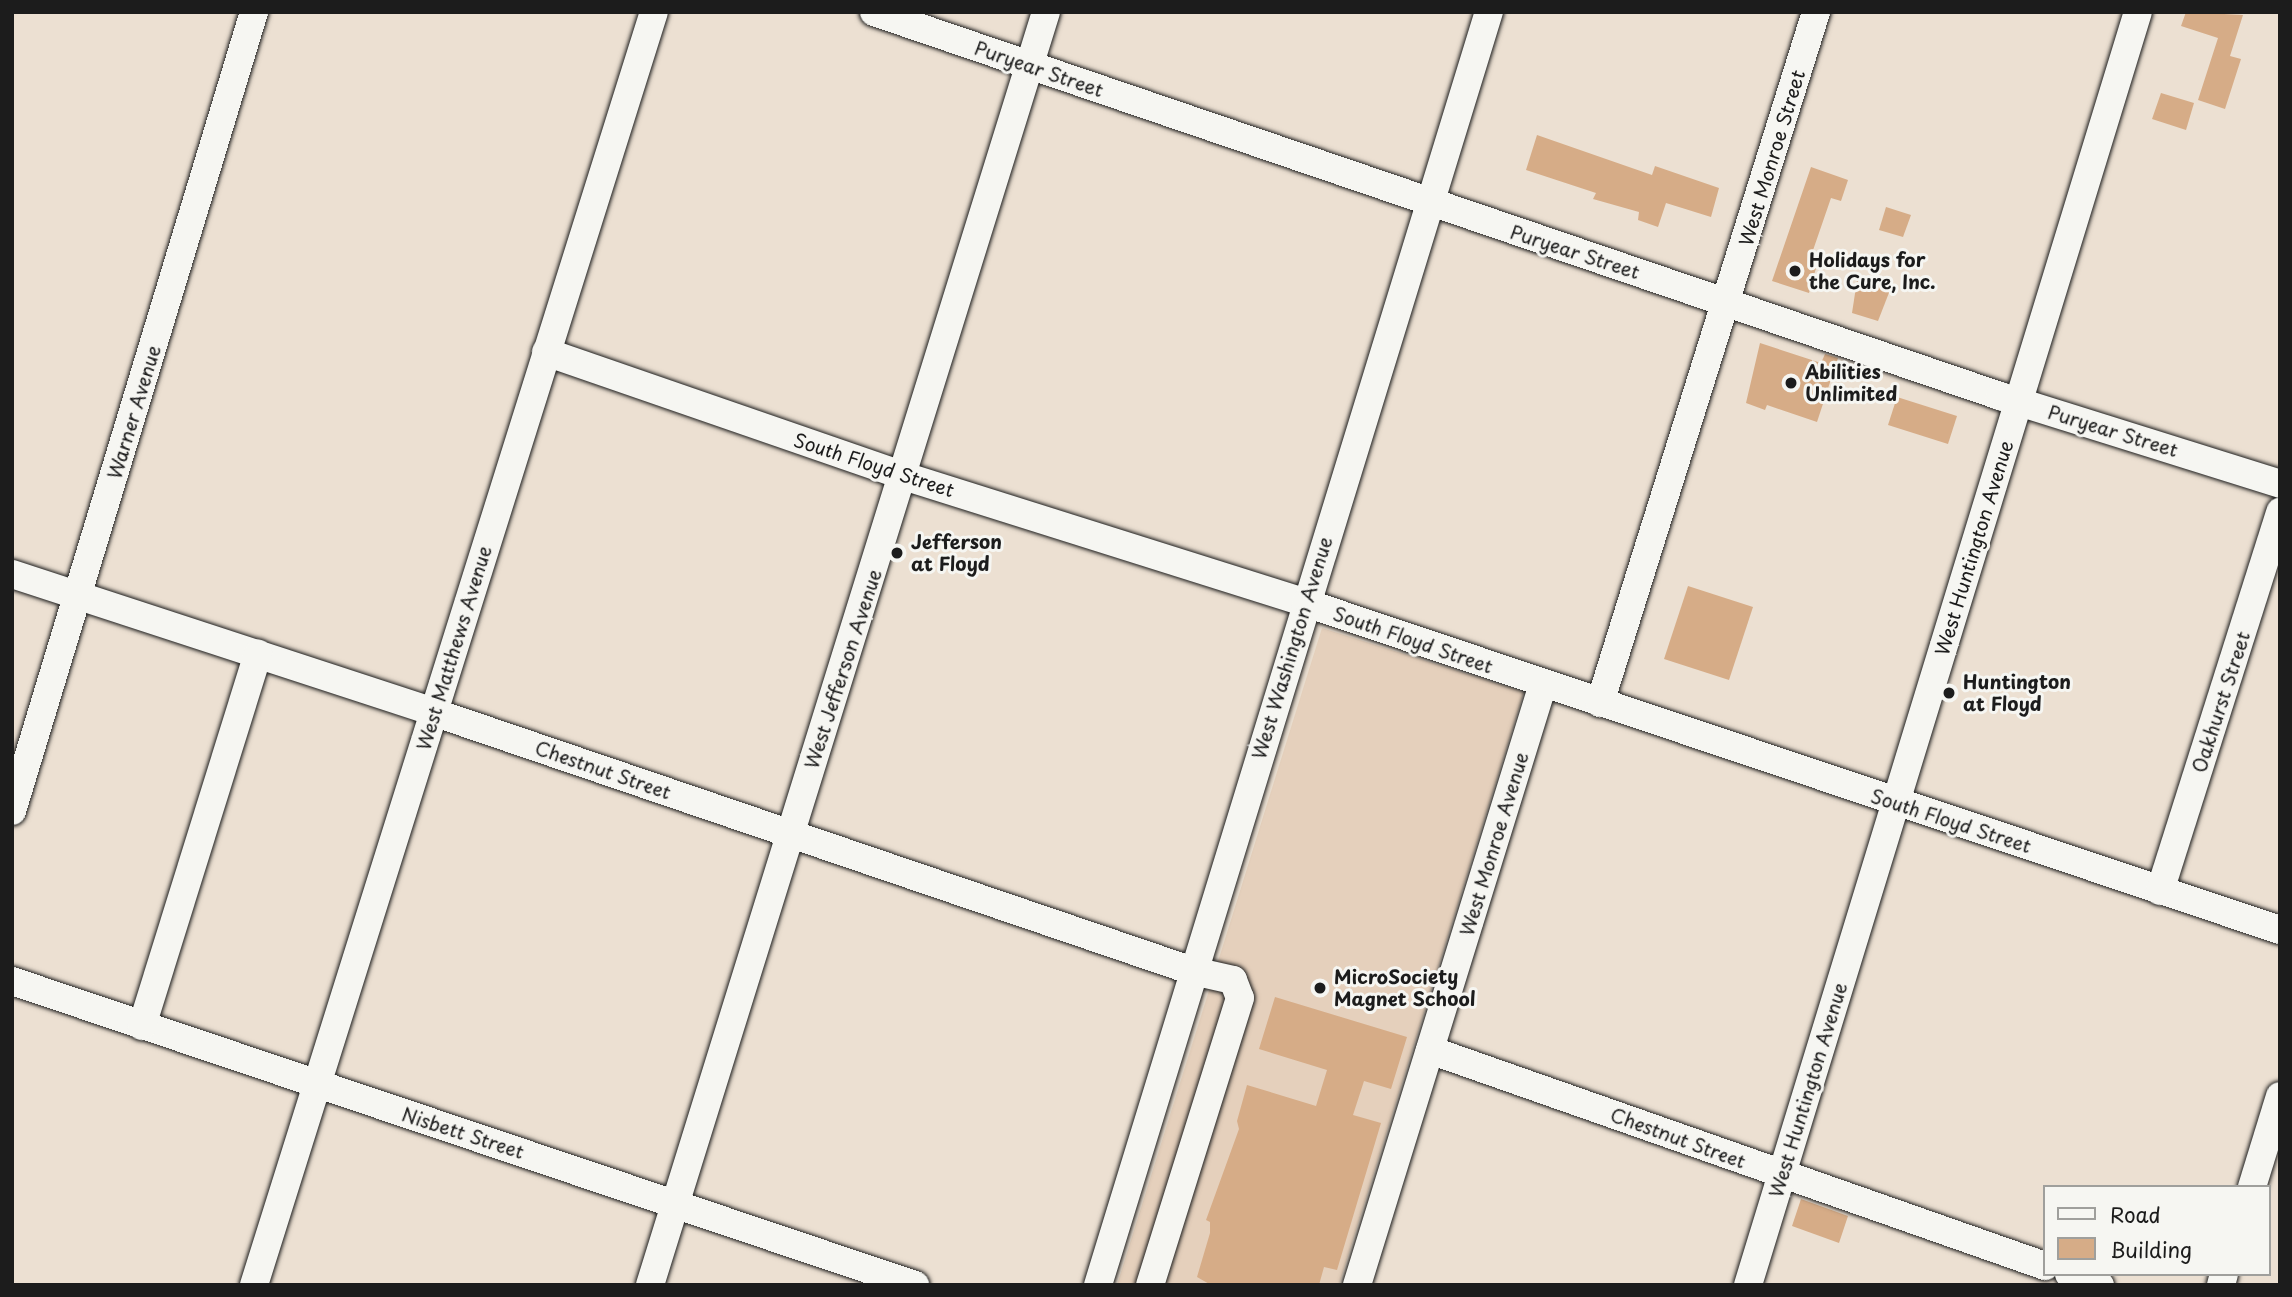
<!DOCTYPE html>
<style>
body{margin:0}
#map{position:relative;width:2292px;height:1297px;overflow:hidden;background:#ece0d2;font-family:"Playpen Sans",sans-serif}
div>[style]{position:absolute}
.built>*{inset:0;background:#e5d0bc}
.building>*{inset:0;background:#d6ac87}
.roads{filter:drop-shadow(0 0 2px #1c1c1c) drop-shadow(0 0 2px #1c1c1c)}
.minor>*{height:28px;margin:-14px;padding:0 14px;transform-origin:14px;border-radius:14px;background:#f6f6f2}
.dots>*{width:19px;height:19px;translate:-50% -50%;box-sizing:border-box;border:4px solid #f6f6f2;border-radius:50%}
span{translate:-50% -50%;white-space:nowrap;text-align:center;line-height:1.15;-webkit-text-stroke:6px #f6f6f2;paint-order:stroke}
.street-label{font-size:19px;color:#1c1c1c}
.poi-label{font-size:19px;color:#1c1c1c;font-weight:700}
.left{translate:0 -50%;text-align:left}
.frame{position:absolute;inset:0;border:14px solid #1c1c1c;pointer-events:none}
.legend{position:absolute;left:2043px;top:1185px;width:228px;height:91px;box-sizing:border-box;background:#f6f6f2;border:2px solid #9f9f9c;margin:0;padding:9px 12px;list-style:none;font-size:21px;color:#1c1c1c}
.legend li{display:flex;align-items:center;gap:14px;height:35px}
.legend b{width:35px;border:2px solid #9f9f9c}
</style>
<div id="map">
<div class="built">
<div style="clip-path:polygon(1322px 628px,1524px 692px,1339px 1285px,1117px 1285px)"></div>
</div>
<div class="building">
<div style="clip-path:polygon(2186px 12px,2243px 15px,2230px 56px,2241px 59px,2225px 109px,2198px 100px,2218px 38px,2181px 26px)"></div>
<div style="clip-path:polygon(2161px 93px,2194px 103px,2186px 130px,2152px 119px)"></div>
<div style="clip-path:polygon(1537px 135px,1652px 175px,1655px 166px,1719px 188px,1711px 217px,1666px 203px,1658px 227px,1638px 220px,1639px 212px,1593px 199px,1596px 193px,1526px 170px)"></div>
<div style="clip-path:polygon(1811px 167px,1848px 180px,1841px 201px,1831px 198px,1810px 259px,1818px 261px,1809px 293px,1772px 281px)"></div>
<div style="clip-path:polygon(1886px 207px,1911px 215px,1903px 237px,1879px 230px)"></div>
<div style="clip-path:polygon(1858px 274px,1892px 285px,1878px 321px,1852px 313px)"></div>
<div style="clip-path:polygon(1760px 343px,1821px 363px,1825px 354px,1838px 358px,1817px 422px,1767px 405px,1765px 410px,1746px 403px)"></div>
<div style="clip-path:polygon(1897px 397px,1957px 416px,1948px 444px,1888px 425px)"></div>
<div style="clip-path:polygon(1688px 586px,1753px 607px,1729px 680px,1664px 659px)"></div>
<div style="clip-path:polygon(1275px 997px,1407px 1037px,1391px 1089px,1364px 1081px,1353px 1115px,1381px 1123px,1337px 1270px,1324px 1267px,1319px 1285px,1211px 1285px,1197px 1277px,1210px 1233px,1210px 1222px,1206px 1220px,1239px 1129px,1237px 1121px,1247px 1085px,1316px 1106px,1327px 1070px,1259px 1049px)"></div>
<div style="clip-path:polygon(1801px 1199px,1848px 1216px,1839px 1243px,1792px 1226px)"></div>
</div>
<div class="roads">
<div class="minor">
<div style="left:874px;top:12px;width:1190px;rotate:18.83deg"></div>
<div style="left:2000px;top:396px;width:294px;rotate:17.4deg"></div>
<div style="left:546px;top:352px;width:379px;rotate:19.1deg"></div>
<div style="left:904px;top:476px;width:422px;rotate:17.5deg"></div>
<div style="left:1306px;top:603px;width:1027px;rotate:18.56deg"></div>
<div style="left:12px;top:574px;width:443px;rotate:18.1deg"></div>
<div style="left:433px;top:712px;width:803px;rotate:18.82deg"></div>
<div style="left:1193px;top:971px;width:41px;rotate:12.7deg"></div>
<div style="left:1233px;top:980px;width:19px;rotate:69deg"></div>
<div style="left:1240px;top:998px;width:301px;rotate:107.4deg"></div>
<div style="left:1600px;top:703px;width:724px;rotate:-72.64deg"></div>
<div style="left:12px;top:811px;width:835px;rotate:-73.15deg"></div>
<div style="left:2160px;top:891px;width:398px;rotate:-72.4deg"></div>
<div style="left:12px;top:981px;width:953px;rotate:18.61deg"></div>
<div style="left:142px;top:1026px;width:390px;rotate:-72.7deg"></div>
<div style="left:1430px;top:1050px;width:652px;rotate:19.35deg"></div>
<div style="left:2252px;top:1187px;width:95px;rotate:-72.9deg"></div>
<div style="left:2069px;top:1274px;width:33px;rotate:20deg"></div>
<div style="left:254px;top:1285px;width:1334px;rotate:-72.56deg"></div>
<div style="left:650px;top:1285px;width:1333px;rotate:-72.72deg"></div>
<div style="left:1098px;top:1285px;width:1332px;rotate:-72.93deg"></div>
<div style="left:1357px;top:1285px;width:629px;rotate:-72.8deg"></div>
<div style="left:1748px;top:1285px;width:1331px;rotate:-72.97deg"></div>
<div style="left:2221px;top:1285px;width:11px;rotate:-75deg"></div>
</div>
</div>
<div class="dots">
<div style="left:1795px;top:271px;background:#1c1c1c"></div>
<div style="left:1791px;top:383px;background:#1c1c1c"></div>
<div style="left:897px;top:553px;background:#1c1c1c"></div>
<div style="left:1949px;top:693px;background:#1c1c1c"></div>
<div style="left:1320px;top:988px;background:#1c1c1c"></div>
</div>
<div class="street-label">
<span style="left:1039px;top:69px;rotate:19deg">Puryear Street</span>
<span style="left:1772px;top:158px;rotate:-73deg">West Monroe Street</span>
<span style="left:1575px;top:252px;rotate:18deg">Puryear Street</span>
<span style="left:134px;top:412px;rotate:-73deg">Warner Avenue</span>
<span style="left:2113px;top:431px;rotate:17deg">Puryear Street</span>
<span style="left:874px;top:465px;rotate:18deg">South Floyd Street</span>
<span style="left:1974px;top:548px;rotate:-73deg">West Huntington Avenue</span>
<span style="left:1413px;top:640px;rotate:19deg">South Floyd Street</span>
<span style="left:454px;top:648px;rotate:-73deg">West Matthews Avenue</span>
<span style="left:1292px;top:648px;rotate:-73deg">West Washington Avenue</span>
<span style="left:843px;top:669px;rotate:-72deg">West Jefferson Avenue</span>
<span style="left:2221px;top:702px;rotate:-72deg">Oakhurst Street</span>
<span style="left:603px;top:770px;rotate:19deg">Chestnut Street</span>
<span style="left:1951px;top:821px;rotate:18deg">South Floyd Street</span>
<span style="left:1494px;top:844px;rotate:-73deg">West Monroe Avenue</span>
<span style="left:1808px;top:1090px;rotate:-73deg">West Huntington Avenue</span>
<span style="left:463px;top:1133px;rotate:18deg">Nisbett Street</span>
<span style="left:1678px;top:1138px;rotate:20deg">Chestnut Street</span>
</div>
<div class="poi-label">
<span class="left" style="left:1809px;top:271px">Holidays for<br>the Cure, Inc.</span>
<span class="left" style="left:1805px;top:383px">Abilities<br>Unlimited</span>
<span class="left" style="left:911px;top:553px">Jefferson<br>at Floyd</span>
<span class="left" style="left:1963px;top:693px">Huntington<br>at Floyd</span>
<span class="left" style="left:1334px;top:988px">MicroSociety<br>Magnet School</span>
</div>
<div class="frame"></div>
<ul class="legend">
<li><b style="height:9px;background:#f6f6f2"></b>Road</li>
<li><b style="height:19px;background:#d6ac87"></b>Building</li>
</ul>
</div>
